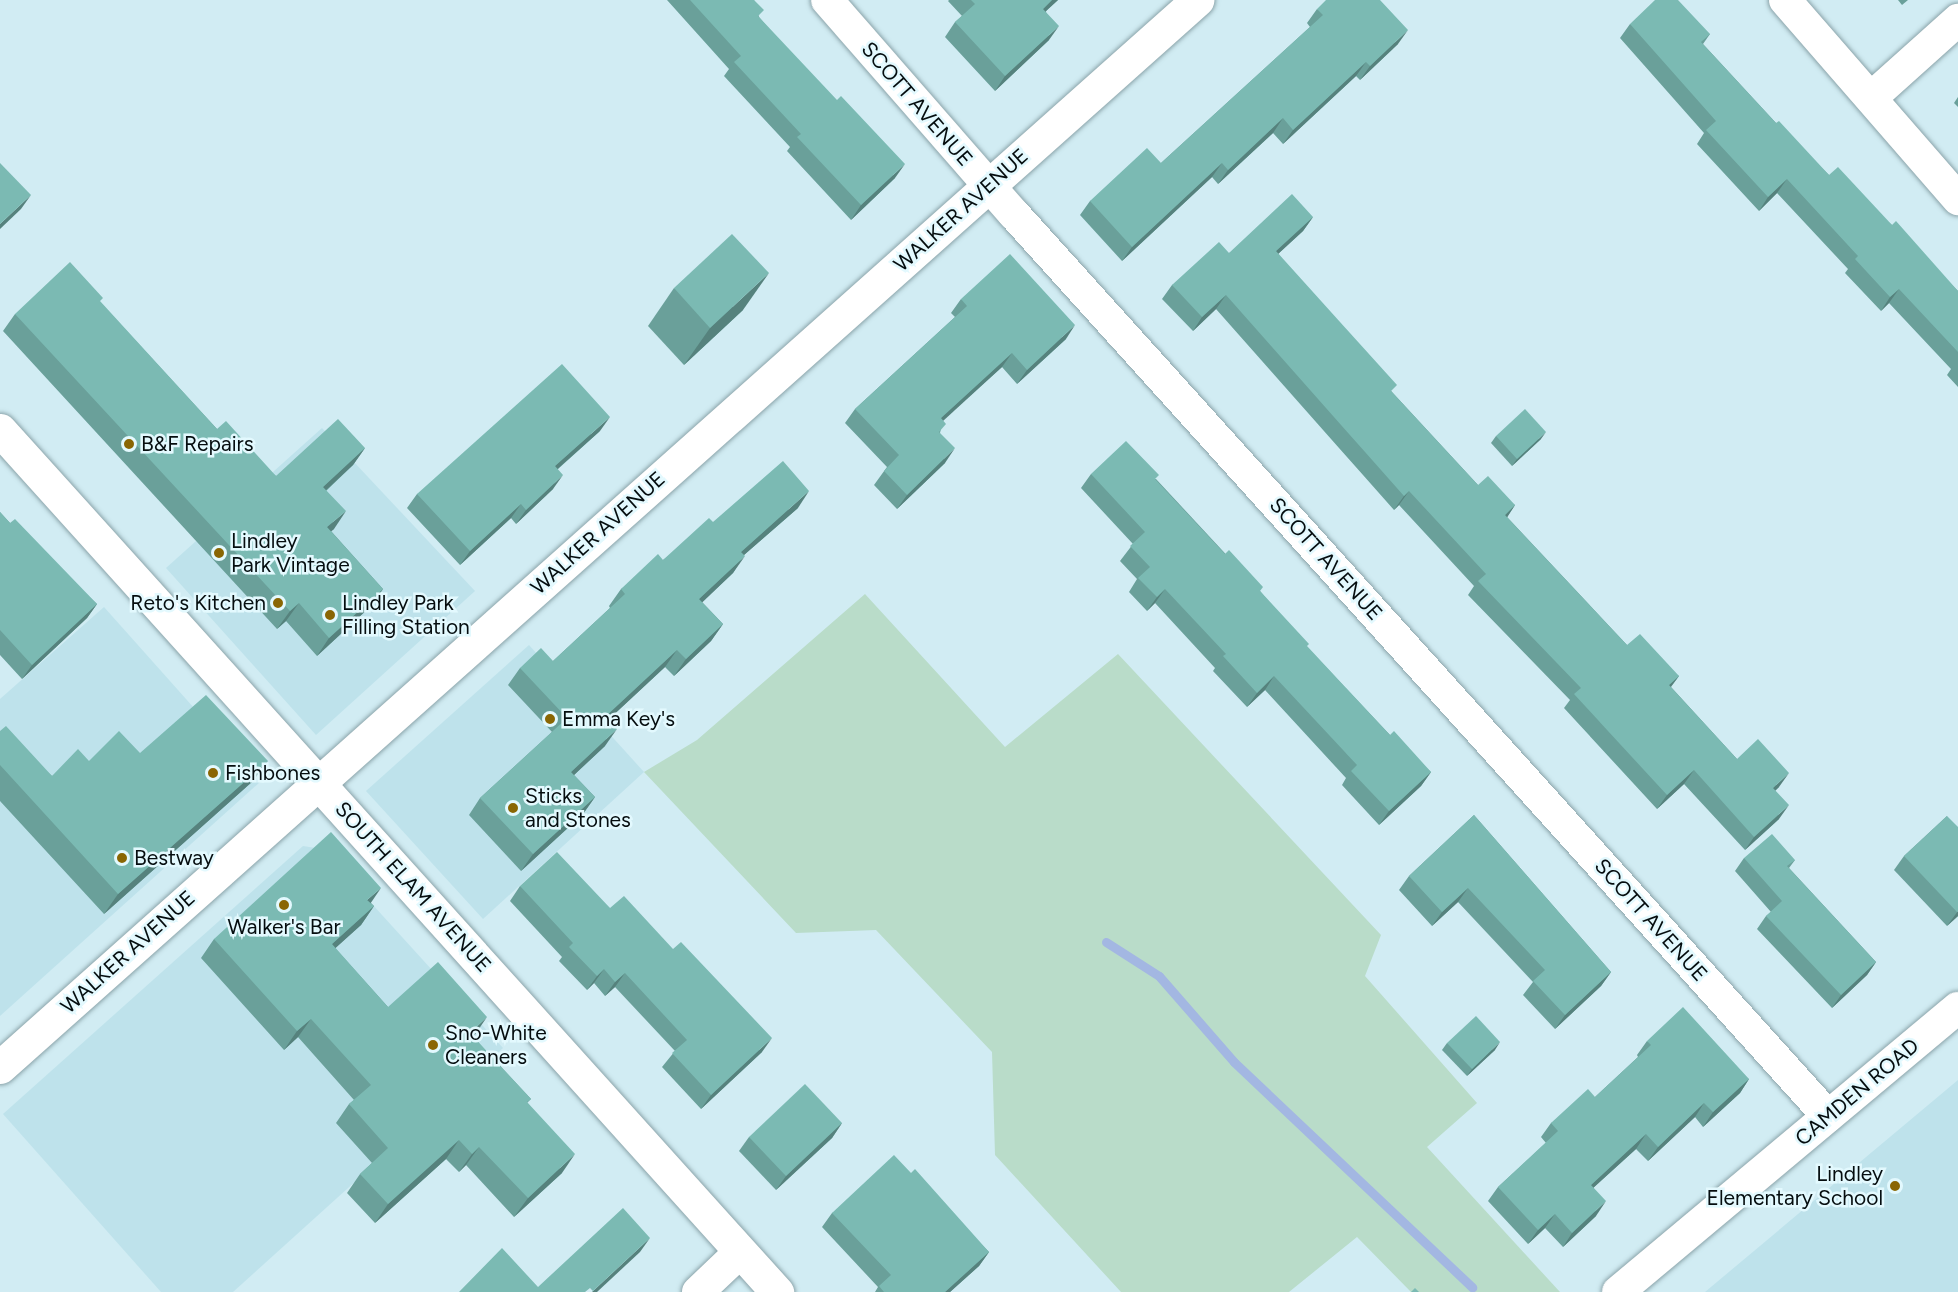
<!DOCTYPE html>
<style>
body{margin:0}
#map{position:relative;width:1958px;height:1292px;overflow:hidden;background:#d1ecf3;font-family:Figtree,sans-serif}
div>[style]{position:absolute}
.built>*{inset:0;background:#bee2eb}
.green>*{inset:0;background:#b9dcc9}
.stream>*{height:9px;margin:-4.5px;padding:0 4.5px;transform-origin:4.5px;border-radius:4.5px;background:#a3b7e2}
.roads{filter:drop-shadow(0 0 2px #8ba4aa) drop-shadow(0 0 2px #8ba4aa)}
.minor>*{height:32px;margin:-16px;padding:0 16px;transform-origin:16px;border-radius:16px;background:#fff}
.tertiary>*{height:33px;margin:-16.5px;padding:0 16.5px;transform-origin:16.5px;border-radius:16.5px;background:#fff}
.wall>*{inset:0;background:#6aa09a}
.shaded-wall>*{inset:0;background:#56827d}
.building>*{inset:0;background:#7bbab3}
.dots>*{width:16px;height:16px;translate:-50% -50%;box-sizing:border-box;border:3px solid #e3f9fe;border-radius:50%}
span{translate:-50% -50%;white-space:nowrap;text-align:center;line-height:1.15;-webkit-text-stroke:5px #e3f9fe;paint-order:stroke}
.street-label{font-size:21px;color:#050d0f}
.poi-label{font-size:21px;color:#050d0f}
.left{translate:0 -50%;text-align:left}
.right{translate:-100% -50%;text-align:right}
</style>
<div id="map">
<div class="built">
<div style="clip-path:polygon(322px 428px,475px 591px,316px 735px,166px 568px)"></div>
<div style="clip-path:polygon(104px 607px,260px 782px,0 1016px,0 699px)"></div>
<div style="clip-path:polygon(529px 645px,644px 772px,483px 919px,366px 791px)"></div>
<div style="clip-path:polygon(303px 846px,322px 849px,503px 1048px,233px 1292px,161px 1292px,3px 1114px)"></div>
<div style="clip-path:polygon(1958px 1080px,1958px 1292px,1705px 1292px)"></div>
</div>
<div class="green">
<div style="clip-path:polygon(865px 594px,1005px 747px,1118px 654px,1381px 935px,1365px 976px,1477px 1103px,1427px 1147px,1560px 1292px,1411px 1292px,1357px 1237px,1289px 1292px,1121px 1292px,995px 1155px,992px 1052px,876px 930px,796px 933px,644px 772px,697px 740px)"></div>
</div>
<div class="stream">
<div style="left:1106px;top:942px;width:63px;rotate:32.7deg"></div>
<div style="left:1159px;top:976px;width:114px;rotate:48.9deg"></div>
<div style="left:1234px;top:1062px;width:328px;rotate:43.4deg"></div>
</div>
<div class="roads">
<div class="minor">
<div style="left:827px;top:0;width:284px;rotate:48.9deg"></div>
<div style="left:1014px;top:214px;width:1215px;rotate:47.94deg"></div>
<div style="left:1785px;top:0;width:264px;rotate:49deg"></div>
<div style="left:1871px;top:98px;width:117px;rotate:-41.9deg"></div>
<div style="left:698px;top:1292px;width:58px;rotate:-43.6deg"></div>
<div style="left:1618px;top:1292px;width:443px;rotate:-39.9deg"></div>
</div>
<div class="tertiary">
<div style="left:0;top:430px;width:1161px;rotate:47.97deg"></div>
<div style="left:0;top:1067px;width:1604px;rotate:-41.71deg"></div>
</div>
</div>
<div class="wall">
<div style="clip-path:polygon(667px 0,754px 0,759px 17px,895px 178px,851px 220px,787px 151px,790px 147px,724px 76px,729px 69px)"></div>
<div style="clip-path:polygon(949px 0,1058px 0,1046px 11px,1049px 40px,995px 91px,945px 37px,955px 22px,962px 16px,948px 1px)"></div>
<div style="clip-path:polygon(1898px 0,1908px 0,1902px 5px)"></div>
<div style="clip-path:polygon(1317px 9px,1398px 44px,1360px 80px,1356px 76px,1283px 144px,1273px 133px,1218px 184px,1212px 177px,1122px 261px,1080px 215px,1090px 201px,1161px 163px,1310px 27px,1307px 23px)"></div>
<div style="clip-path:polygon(1630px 24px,1710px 34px,1703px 44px,1776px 123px,1829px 175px,1892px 225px,1958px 291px,1958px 387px,1947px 375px,1951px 369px,1889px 303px,1881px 311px,1845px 273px,1848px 269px,1777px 193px,1759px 211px,1697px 144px,1704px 133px,1620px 38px)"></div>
<div style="clip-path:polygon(1958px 97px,1958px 107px,1954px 103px)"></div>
<div style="clip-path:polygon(1313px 217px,1303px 231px,1278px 254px,1392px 392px,1478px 485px,1515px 505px,1507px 517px,1627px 645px,1679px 676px,1671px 687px,1737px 759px,1779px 787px,1775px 791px,1779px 819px,1745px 850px,1684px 784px,1657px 809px,1564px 708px,1570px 700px,1468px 595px,1474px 586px,1399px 505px,1394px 510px,1216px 309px,1193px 331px,1162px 299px,1172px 285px,1229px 253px)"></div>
<div style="clip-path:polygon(674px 288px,743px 310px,684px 365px,648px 326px)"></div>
<div style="clip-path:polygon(961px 299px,1066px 339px,1017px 384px,1002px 367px,943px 420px,940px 433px,945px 463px,897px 509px,874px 485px,887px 467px,845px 423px,855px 409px,955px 317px,951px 313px)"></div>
<div style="clip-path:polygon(100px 302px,217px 429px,276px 476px,365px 448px,353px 465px,326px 491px,334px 529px,331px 531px,383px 589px,371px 606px,317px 656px,286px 621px,277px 629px,3px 331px,15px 314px)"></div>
<div style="clip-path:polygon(600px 431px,558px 469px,553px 489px,516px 524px,511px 518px,460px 565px,407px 508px,417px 494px)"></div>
<div style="clip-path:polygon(1496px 436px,1541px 439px,1512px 466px,1491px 443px)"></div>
<div style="clip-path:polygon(1091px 474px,1156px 479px,1260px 591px,1307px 647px,1390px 735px,1431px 772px,1421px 786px,1379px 825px,1342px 785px,1346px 778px,1265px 690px,1247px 707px,1213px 671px,1215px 668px,1155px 603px,1147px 611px,1129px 592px,1137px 579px,1120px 561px,1133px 544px,1081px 488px)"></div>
<div style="clip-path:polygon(798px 508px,744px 555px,733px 573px,702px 602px,723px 624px,711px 641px,674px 676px,665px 667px,608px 720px,605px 746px,574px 775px,595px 797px,583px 814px,521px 871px,469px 815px,480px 798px,552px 732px,508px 685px,520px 668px,553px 661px,610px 608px,609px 606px,621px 589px,663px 560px,713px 522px)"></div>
<div style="clip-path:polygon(0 512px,10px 523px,97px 604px,87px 618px,22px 679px,0 655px)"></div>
<div style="clip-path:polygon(0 731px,52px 776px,89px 761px,140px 753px,253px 781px,104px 914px,0 801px)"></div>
<div style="clip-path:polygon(1474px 815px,1611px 972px,1601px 986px,1555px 1029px,1523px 995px,1533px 982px,1458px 902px,1432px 926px,1399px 890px,1409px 876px)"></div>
<div style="clip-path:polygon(1947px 816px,1958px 916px,1947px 926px,1894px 870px,1904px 856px)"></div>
<div style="clip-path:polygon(1744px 858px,1795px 860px,1789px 868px,1876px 962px,1867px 975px,1832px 1008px,1757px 929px,1766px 916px,1771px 912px,1735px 871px)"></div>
<div style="clip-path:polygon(520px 886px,610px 908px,762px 1052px,701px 1109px,662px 1067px,675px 1051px,615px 987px,605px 996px,594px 983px,587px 990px,559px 961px,562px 957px,510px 901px)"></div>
<div style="clip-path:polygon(371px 903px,374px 906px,361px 925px,335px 948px,388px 1007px,473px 1037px,531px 1099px,527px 1103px,562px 1173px,514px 1217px,466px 1165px,459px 1172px,446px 1159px,375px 1223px,347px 1193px,360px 1174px,372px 1163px,336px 1123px,349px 1104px,354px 1100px,298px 1037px,284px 1050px,201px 958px,214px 939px)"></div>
<div style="clip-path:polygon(1647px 1041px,1749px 1079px,1740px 1093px,1703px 1127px,1695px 1117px,1648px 1161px,1636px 1149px,1593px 1188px,1596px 1216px,1563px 1247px,1545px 1228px,1528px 1244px,1488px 1201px,1498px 1187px,1546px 1143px,1541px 1137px,1551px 1123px,1595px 1097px,1638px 1057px,1637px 1055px)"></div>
<div style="clip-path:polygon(1447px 1043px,1495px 1050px,1467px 1076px,1442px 1050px)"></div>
<div style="clip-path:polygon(842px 1123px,832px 1138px,776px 1190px,739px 1151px,749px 1137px)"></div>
<div style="clip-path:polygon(911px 1173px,989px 1252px,979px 1266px,950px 1292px,875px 1292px,878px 1287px,822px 1227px,832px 1213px)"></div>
</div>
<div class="shaded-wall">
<div style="clip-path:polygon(1052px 0,1058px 0,1033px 23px,1043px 9px)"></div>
<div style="clip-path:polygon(1059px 26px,1049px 40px,995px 91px,1005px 76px)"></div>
<div style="clip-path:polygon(1408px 30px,1398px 44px,1360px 80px,1370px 66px)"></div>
<div style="clip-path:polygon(1366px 62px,1356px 76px,1283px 144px,1293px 130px)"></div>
<div style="clip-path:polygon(1283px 118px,1273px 133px,1218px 184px,1228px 170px)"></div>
<div style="clip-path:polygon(1222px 163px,1212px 177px,1122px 261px,1132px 247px)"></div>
<div style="clip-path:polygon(905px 164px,895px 178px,851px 220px,861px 205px)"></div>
<div style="clip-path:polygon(1787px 179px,1777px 193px,1759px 211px,1768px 197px)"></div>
<div style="clip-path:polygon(31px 195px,21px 209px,0 229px,0 224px)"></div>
<div style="clip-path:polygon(1313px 217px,1303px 231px,1266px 265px,1276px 251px)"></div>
<div style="clip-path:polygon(769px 273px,743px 310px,684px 365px,710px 328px)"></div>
<div style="clip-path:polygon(1899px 289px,1889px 303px,1881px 311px,1890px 297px)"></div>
<div style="clip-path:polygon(1226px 295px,1216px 309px,1193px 331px,1202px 317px)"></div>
<div style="clip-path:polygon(1075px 325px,1066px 339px,1017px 384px,1027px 370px)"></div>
<div style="clip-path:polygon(1012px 353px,1002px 367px,931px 432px,941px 418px)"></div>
<div style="clip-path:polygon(610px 417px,600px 431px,545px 480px,555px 466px)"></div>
<div style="clip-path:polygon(1546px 432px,1541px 439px,1512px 466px,1517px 459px)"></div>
<div style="clip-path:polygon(365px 448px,353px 465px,310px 505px,323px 487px)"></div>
<div style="clip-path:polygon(955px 448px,945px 463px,897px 509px,907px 495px)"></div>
<div style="clip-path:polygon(563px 475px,553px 489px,516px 524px,526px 510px)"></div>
<div style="clip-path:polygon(809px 491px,798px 508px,729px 568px,741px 552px)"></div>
<div style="clip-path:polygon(1409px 491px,1399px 505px,1394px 510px,1404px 496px)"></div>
<div style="clip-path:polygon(521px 504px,511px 518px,460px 565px,470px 551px)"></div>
<div style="clip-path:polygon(1515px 505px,1506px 519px,1505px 515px)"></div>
<div style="clip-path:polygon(346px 511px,334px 529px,315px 545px,327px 527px)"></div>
<div style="clip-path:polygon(745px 556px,733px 573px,688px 616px,699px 599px)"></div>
<div style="clip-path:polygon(383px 589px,371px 606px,317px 656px,329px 638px)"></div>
<div style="clip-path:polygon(1165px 589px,1155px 603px,1147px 611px,1157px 597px)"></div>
<div style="clip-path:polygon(299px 603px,286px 621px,277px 629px,290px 611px)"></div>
<div style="clip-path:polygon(97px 604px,87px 618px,22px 679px,32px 665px)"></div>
<div style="clip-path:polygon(723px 624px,711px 641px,674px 676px,686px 659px)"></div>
<div style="clip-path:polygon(677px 650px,665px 667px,593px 734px,605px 717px)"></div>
<div style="clip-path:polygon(1274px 676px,1265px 690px,1247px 707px,1257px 693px)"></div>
<div style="clip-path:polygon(1679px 676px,1669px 689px,1669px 685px)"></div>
<div style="clip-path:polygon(617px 729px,605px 746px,559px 789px,571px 772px)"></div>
<div style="clip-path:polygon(268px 761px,253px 781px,104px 914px,118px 894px)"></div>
<div style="clip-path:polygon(1694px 770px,1684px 784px,1657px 809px,1667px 795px)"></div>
<div style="clip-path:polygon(1431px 772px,1421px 786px,1379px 825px,1389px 811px)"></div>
<div style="clip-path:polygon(1789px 773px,1779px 787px,1763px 802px,1773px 788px)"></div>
<div style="clip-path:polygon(595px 797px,583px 814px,521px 871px,533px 854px)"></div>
<div style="clip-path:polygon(1789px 805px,1779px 819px,1745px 850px,1754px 837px)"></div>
<div style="clip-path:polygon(381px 888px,368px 907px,367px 900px)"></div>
<div style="clip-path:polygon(1468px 888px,1458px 902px,1432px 926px,1442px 912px)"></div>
<div style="clip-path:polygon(374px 906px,361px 925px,319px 963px,332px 944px)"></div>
<div style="clip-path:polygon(1958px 911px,1958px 916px,1947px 926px)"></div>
<div style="clip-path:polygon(1876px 962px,1867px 975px,1832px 1008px,1841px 995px)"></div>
<div style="clip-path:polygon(604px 969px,594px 983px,587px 990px,597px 976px)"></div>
<div style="clip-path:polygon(1611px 972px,1601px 986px,1555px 1029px,1565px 1015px)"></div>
<div style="clip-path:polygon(625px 973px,615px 987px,605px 996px,615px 982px)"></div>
<div style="clip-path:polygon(487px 1017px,474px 1036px,456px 1052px,470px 1033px)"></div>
<div style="clip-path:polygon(311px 1019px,298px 1037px,284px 1050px,297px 1031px)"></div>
<div style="clip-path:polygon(772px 1038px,762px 1052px,701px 1109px,711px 1095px)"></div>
<div style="clip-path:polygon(1500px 1042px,1495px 1050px,1467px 1076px,1472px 1069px)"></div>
<div style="clip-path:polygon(1749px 1079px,1740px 1093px,1703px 1127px,1713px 1112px)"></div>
<div style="clip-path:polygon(1704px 1103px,1695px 1117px,1648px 1161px,1658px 1147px)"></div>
<div style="clip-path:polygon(842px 1123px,832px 1138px,776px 1190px,786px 1176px)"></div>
<div style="clip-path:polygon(1646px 1134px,1636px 1149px,1581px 1199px,1591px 1185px)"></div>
<div style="clip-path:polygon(459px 1140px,446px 1159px,375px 1223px,388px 1204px)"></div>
<div style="clip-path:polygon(479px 1147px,466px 1165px,459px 1172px,472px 1154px)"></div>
<div style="clip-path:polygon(575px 1154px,562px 1173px,514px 1217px,528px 1198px)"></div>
<div style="clip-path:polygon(1606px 1201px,1596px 1216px,1563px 1247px,1572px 1233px)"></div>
<div style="clip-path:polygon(1555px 1214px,1545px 1228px,1528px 1244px,1538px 1230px)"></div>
<div style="clip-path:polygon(650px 1238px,640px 1252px,597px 1292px,592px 1292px)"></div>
<div style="clip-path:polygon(989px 1252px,979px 1266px,950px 1292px,945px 1292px)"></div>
</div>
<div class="building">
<div style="clip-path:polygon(690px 0,754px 0,764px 10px,758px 16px,837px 100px,841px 96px,905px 164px,861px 205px,797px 137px,801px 134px,734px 62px,741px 56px)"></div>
<div style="clip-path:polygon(971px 0,1052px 0,1043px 9px,1059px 26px,1005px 76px,955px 22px,975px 4px)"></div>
<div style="clip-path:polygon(1326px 0,1380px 0,1408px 30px,1370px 66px,1366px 62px,1293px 130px,1283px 118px,1228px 170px,1222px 163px,1132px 247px,1090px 201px,1147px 148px,1161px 163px,1323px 15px,1317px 9px)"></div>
<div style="clip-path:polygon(1655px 0,1678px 0,1710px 34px,1701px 42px,1776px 123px,1779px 121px,1829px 175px,1838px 167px,1892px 225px,1896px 221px,1958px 291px,1958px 352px,1899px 289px,1890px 297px,1855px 259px,1858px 256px,1787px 179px,1768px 197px,1706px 130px,1716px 121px,1630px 24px)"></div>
<div style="clip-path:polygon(0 163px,31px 195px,0 224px)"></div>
<div style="clip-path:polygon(1292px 194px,1313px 217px,1276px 251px,1397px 385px,1391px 391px,1478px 485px,1488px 476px,1515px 505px,1505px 515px,1627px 645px,1640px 634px,1679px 676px,1669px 685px,1737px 759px,1758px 739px,1789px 773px,1773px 788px,1789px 805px,1754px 837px,1694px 770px,1667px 795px,1574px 694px,1581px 688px,1478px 581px,1486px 574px,1409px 491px,1404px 496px,1226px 295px,1202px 317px,1172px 285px,1219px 242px,1229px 253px)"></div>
<div style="clip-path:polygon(732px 234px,769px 273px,710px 328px,674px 288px)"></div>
<div style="clip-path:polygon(1010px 254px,1075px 325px,1027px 370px,1012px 353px,941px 418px,946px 424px,939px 432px,955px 448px,907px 495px,884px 471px,899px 455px,855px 409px,967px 306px,961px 299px)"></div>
<div style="clip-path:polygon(70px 262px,103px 298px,100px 301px,217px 429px,226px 421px,276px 476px,338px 419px,365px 448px,323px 487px,346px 511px,327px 527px,383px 589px,329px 638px,299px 603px,290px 611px,15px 314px)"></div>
<div style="clip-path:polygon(562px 364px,610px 417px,555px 466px,563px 475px,526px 510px,521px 504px,470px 551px,417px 494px)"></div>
<div style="clip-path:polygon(1525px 409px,1546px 432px,1517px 459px,1496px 436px)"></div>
<div style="clip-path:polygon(1126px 441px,1159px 475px,1155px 479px,1225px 554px,1229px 550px,1263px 587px,1260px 591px,1309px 644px,1307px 646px,1390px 735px,1394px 731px,1431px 772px,1389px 811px,1351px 771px,1357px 765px,1274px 676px,1257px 693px,1223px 656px,1226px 654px,1165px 589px,1157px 597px,1138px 578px,1150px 567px,1130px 546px,1145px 532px,1091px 474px)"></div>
<div style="clip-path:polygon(783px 461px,809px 491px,741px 552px,745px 556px,699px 599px,723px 624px,686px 659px,677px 650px,605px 717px,617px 729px,571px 772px,595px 797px,533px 854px,480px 798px,567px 718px,520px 668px,541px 648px,553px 661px,625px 594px,621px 589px,658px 554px,663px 560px,709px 518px,713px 522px)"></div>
<div style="clip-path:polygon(0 512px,10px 523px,15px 519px,97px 604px,32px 665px,0 630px)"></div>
<div style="clip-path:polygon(206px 695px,268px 761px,118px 894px,0 765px,0 731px,6px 726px,52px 776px,78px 749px,89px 761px,119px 731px,140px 753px)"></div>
<div style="clip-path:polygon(1474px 815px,1611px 972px,1565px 1015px,1533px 981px,1545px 970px,1468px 888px,1442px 912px,1409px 876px)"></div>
<div style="clip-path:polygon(1947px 816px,1958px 827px,1958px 911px,1957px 912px,1904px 856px)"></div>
<div style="clip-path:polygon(331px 832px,381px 888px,367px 900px,374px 906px,332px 944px,388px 1007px,438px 962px,487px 1017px,470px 1033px,531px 1099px,527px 1102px,575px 1154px,528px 1198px,479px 1147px,472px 1154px,459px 1140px,388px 1204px,360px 1174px,388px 1148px,349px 1104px,371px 1085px,311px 1019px,297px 1031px,214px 939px)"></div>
<div style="clip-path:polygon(1772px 834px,1795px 860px,1787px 866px,1876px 962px,1841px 995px,1766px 916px,1782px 901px,1744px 858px)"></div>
<div style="clip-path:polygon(557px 852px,610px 908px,624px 896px,673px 949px,681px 942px,772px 1038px,711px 1095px,672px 1053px,687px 1040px,625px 973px,615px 982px,604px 969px,597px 976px,569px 947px,573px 943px,520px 886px)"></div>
<div style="clip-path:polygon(1683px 1007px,1749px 1079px,1713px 1112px,1704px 1103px,1658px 1147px,1646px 1134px,1591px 1185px,1606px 1201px,1572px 1233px,1555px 1214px,1538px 1230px,1498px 1187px,1558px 1131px,1551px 1123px,1588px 1089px,1595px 1097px,1651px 1045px,1647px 1041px)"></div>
<div style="clip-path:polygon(1476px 1016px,1500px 1042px,1472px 1069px,1447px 1043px)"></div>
<div style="clip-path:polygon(805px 1084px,842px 1123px,786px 1176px,749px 1137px)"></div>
<div style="clip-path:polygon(894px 1155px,911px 1173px,915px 1169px,989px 1252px,945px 1292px,884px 1292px,879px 1286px,891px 1275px,832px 1213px)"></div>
<div style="clip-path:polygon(623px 1208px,650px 1238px,593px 1291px,590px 1288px,585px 1292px,459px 1292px,502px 1248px,538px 1287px)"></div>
<div style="clip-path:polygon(1415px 1288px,1419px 1292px,1411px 1292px)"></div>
</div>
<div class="dots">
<div style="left:129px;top:444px;background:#8a6604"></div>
<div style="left:219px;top:553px;background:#8a6604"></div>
<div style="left:278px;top:603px;background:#8a6604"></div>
<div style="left:330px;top:615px;background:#8a6604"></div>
<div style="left:550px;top:719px;background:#8a6604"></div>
<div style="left:213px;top:773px;background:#8a6604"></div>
<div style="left:513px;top:808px;background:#8a6604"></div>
<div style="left:122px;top:858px;background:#8a6604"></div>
<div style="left:284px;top:905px;background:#8a6604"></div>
<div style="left:433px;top:1045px;background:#8a6604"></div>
<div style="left:1895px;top:1186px;background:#8a6604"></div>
</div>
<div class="street-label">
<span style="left:917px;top:104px;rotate:49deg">SCOTT AVENUE</span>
<span style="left:961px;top:210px;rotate:-42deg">WALKER AVENUE</span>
<span style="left:598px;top:533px;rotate:-42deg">WALKER AVENUE</span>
<span style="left:1326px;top:559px;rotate:48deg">SCOTT AVENUE</span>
<span style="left:413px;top:887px;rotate:48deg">SOUTH ELAM AVENUE</span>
<span style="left:1651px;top:920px;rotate:48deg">SCOTT AVENUE</span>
<span style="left:128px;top:952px;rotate:-42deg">WALKER AVENUE</span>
<span style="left:1857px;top:1092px;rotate:-40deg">CAMDEN ROAD</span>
</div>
<div class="poi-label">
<span class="left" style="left:141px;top:444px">B&amp;F Repairs</span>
<span class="left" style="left:231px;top:553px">Lindley<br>Park Vintage</span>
<span class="right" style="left:266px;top:603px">Reto's Kitchen</span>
<span class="left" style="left:342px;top:615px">Lindley Park<br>Filling Station</span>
<span class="left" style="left:562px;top:719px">Emma Key's</span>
<span class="left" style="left:225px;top:773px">Fishbones</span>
<span class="left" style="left:525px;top:808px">Sticks<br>and Stones</span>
<span class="left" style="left:134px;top:858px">Bestway</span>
<span style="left:284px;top:927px">Walker's Bar</span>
<span class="left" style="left:445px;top:1045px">Sno-White<br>Cleaners</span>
<span class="right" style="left:1883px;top:1186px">Lindley<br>Elementary School</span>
</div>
</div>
